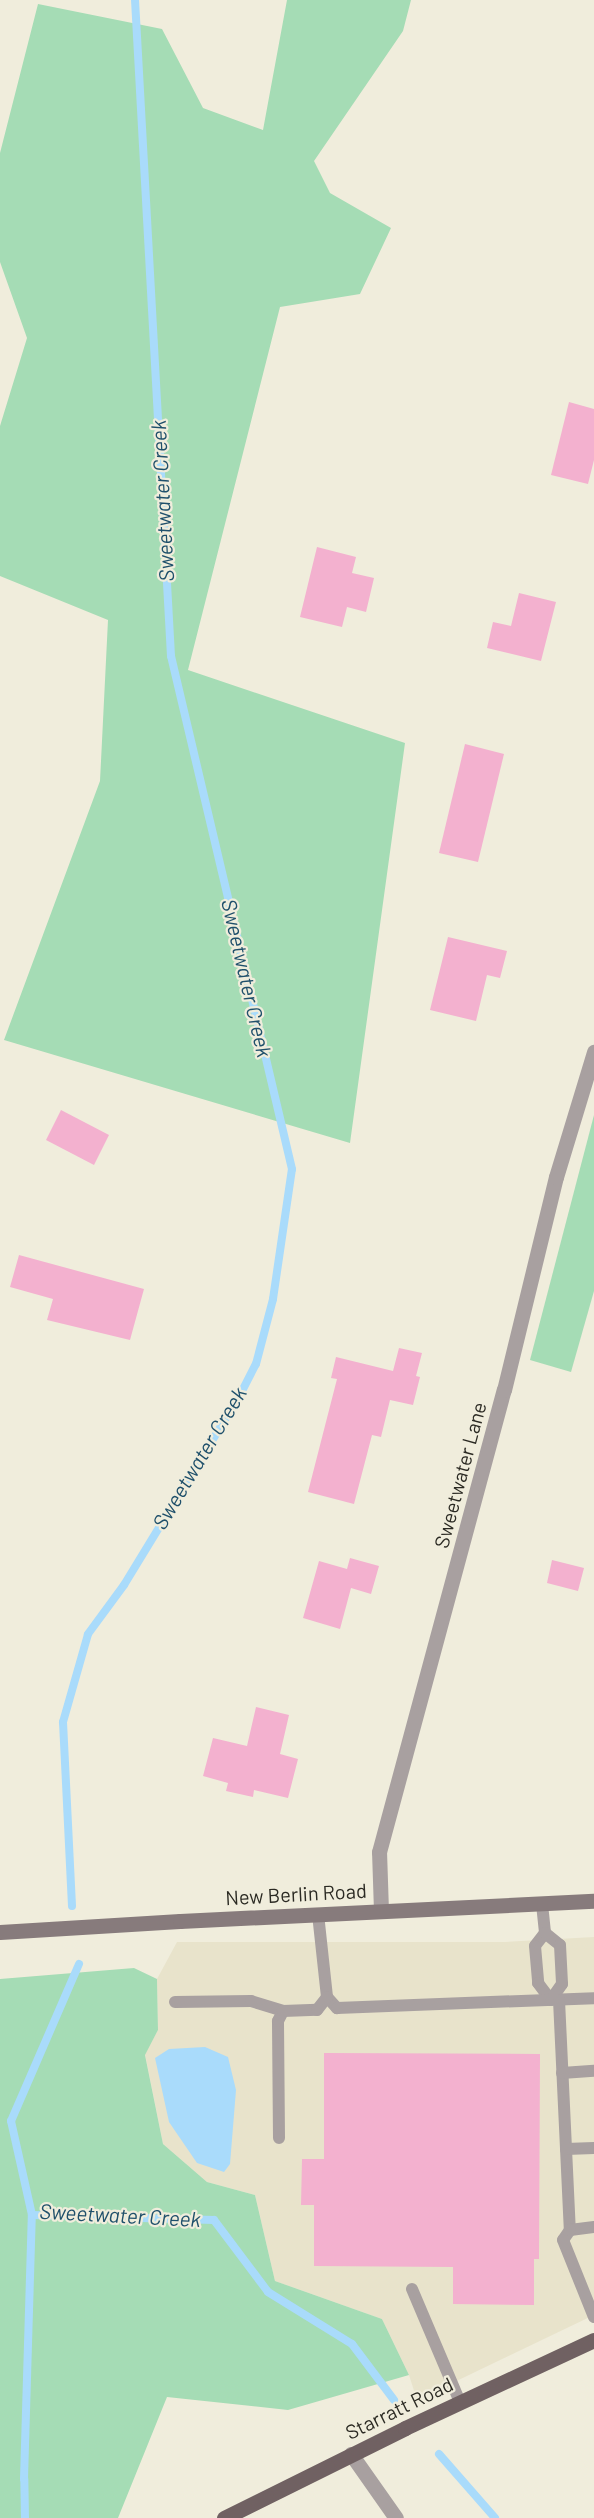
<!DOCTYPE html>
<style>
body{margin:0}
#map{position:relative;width:594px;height:2518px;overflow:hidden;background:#f0eddc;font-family:Barlow,sans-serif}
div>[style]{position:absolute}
.built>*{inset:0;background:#e8e3cb}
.green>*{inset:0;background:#a5dcb5}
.water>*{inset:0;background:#a9dbfb}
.stream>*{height:8px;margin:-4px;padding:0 4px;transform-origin:4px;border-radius:4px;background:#a9dbfb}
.building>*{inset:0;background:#f3b1cf}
.lane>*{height:12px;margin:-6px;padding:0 6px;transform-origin:6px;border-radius:6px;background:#a8a0a0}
.street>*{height:15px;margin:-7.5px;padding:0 7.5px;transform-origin:7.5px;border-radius:7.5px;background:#a8a0a0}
.secondary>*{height:15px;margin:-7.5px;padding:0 7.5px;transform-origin:7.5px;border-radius:7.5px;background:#877b7c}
.primary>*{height:15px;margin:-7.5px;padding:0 7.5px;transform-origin:7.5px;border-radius:7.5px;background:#706162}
span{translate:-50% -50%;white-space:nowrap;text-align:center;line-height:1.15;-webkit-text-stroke:4.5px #f0eddc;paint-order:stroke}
.street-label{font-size:20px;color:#2b2a23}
.water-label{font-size:21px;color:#1f506b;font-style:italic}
</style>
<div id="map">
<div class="built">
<div style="clip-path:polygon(594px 1937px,594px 2315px,417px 2400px,409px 2375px,382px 2319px,275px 2281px,255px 2195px,207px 2182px,163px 2144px,145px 2054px,158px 2030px,157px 1979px,177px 1942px,505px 1942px)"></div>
</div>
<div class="green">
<div style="clip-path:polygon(287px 0,411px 0,403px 31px,314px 161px,330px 193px,391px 228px,360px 294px,280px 307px,188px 670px,405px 743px,350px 1143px,4px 1040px,100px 781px,108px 620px,0 576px,0 426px,27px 338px,0 262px,0 153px,38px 4px,162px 29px,203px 108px,263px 130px)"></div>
<div style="clip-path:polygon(594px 1115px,594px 1291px,571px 1372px,530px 1360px)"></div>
<div style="clip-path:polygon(134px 1968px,157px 1979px,158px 2030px,145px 2055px,163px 2144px,207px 2182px,255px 2195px,275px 2281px,382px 2319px,409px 2375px,288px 2410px,167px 2397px,118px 2518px,0 2518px,0 1979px)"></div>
</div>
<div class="water">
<div style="clip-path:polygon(205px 2047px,228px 2057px,236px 2090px,230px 2164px,224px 2172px,197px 2163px,169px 2122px,155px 2058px,169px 2049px)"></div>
</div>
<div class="stream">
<div style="left:72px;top:1906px;width:184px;rotate:-92.8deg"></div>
<div style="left:63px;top:1722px;width:91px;rotate:-74.1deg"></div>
<div style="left:88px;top:1634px;width:61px;rotate:-53.7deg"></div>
<div style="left:124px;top:1585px;width:223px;rotate:-58.6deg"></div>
<div style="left:240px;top:1395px;width:35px;rotate:-63deg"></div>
<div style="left:256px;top:1364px;width:67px;rotate:-75.3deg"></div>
<div style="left:273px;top:1299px;width:131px;rotate:-81.7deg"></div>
<div style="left:292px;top:1169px;width:527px;rotate:-103.27deg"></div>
<div style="left:171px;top:656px;width:657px;rotate:-93.14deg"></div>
<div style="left:79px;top:1964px;width:171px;rotate:113.4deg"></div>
<div style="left:11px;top:2121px;width:96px;rotate:77.4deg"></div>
<div style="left:32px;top:2215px;width:182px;rotate:1.6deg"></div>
<div style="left:214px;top:2220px;width:90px;rotate:53.1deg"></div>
<div style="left:268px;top:2292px;width:99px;rotate:31.8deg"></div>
<div style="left:352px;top:2344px;width:70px;rotate:53.1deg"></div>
<div style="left:439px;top:2454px;width:85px;rotate:48.8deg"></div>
<div style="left:25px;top:2518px;width:39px;rotate:-91deg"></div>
<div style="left:24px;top:2479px;width:264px;rotate:-88.3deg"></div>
</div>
<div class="building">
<div style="clip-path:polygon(569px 402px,594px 409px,594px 460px,588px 484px,551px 475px)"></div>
<div style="clip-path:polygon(317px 547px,356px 557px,352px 573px,374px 578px,366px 612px,347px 607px,342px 627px,300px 617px)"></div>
<div style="clip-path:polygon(519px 593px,556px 602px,541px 661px,487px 648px,493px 622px,511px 626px)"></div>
<div style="clip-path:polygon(465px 744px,504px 754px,478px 862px,439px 853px)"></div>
<div style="clip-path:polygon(448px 937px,507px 951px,500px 978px,487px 975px,476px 1021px,430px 1010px)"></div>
<div style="clip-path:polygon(61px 1110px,109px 1135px,94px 1165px,46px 1140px)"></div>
<div style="clip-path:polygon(19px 1255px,144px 1289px,130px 1340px,47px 1320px,53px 1299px,10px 1287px)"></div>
<div style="clip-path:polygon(399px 1348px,422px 1353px,416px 1376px,420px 1377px,413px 1405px,390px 1400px,381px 1437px,372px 1435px,354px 1504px,308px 1492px,337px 1379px,331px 1378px,336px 1357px,393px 1371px)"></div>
<div style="clip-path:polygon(350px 1558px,379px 1566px,371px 1594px,351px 1588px,340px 1629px,303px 1618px,319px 1561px,347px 1569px)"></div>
<div style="clip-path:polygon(552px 1560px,584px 1568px,578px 1591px,547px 1583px)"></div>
<div style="clip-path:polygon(256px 1707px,289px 1715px,280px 1754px,298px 1759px,288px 1798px,254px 1790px,253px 1797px,226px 1791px,228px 1783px,203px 1776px,213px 1738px,247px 1746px)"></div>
<div style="clip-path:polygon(324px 2053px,540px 2054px,539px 2259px,534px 2259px,534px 2305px,453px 2304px,453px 2267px,314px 2266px,314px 2205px,301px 2205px,302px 2159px,324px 2159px)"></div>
</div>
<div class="lane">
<div style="left:542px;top:1904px;width:29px;rotate:84deg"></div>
<div style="left:545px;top:1933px;width:16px;rotate:128deg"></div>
<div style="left:535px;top:1946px;width:37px;rotate:85deg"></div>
<div style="left:538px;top:1983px;width:21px;rotate:53deg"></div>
<div style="left:318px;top:1914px;width:83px;rotate:83.8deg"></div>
<div style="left:327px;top:1997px;width:15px;rotate:48deg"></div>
<div style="left:337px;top:2008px;width:257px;rotate:-2.2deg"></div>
<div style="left:545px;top:1933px;width:19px;rotate:39deg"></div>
<div style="left:560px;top:1945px;width:39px;rotate:87deg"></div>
<div style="left:562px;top:1984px;width:19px;rotate:125deg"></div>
<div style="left:559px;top:2000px;width:230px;rotate:87.3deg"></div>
<div style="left:175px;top:2002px;width:76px;rotate:-0.8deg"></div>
<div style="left:251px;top:2001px;width:34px;rotate:17deg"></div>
<div style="left:562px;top:2073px;width:32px;rotate:-4deg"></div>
<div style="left:279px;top:2138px;width:117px;rotate:-90.5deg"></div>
<div style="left:278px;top:2021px;width:11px;rotate:-63deg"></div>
<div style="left:283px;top:2011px;width:34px;rotate:-2deg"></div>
<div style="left:317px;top:2010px;width:16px;rotate:-52deg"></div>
<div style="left:566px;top:2149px;width:28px;rotate:-2deg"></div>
<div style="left:594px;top:2227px;width:24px;rotate:173deg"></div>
<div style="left:570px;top:2230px;width:12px;rotate:125deg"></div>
<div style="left:563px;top:2240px;width:83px;rotate:68.1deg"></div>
<div style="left:412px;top:2289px;width:123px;rotate:67deg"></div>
</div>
<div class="street">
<div style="left:381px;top:1911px;width:59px;rotate:-91.9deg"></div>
<div style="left:379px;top:1852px;width:479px;rotate:-74.9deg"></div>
<div style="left:504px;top:1390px;width:219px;rotate:-76.3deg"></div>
<div style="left:556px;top:1177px;width:131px;rotate:-73.1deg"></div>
<div style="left:351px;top:2454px;width:78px;rotate:54.9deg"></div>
</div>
<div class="secondary">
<div style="left:0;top:1932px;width:180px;rotate:-3.5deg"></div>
<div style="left:180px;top:1921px;width:414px;rotate:-2.8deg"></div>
</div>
<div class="primary">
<div style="left:224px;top:2518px;width:202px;rotate:-26.4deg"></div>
<div style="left:405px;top:2428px;width:208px;rotate:-25deg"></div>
</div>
<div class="street-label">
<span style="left:460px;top:1475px;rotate:-75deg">Sweetwater Lane</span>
<span style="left:296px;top:1894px;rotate:-3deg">New Berlin Road</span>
<span style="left:399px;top:2408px;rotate:-26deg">Starratt Road</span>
</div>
<div class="water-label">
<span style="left:162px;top:501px;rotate:-93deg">Sweetwater Creek</span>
<span style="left:247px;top:978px;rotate:77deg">Sweetwater Creek</span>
<span style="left:199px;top:1458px;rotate:-59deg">Sweetwater Creek</span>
<span style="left:120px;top:2215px;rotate:3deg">Sweetwater Creek</span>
</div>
</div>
